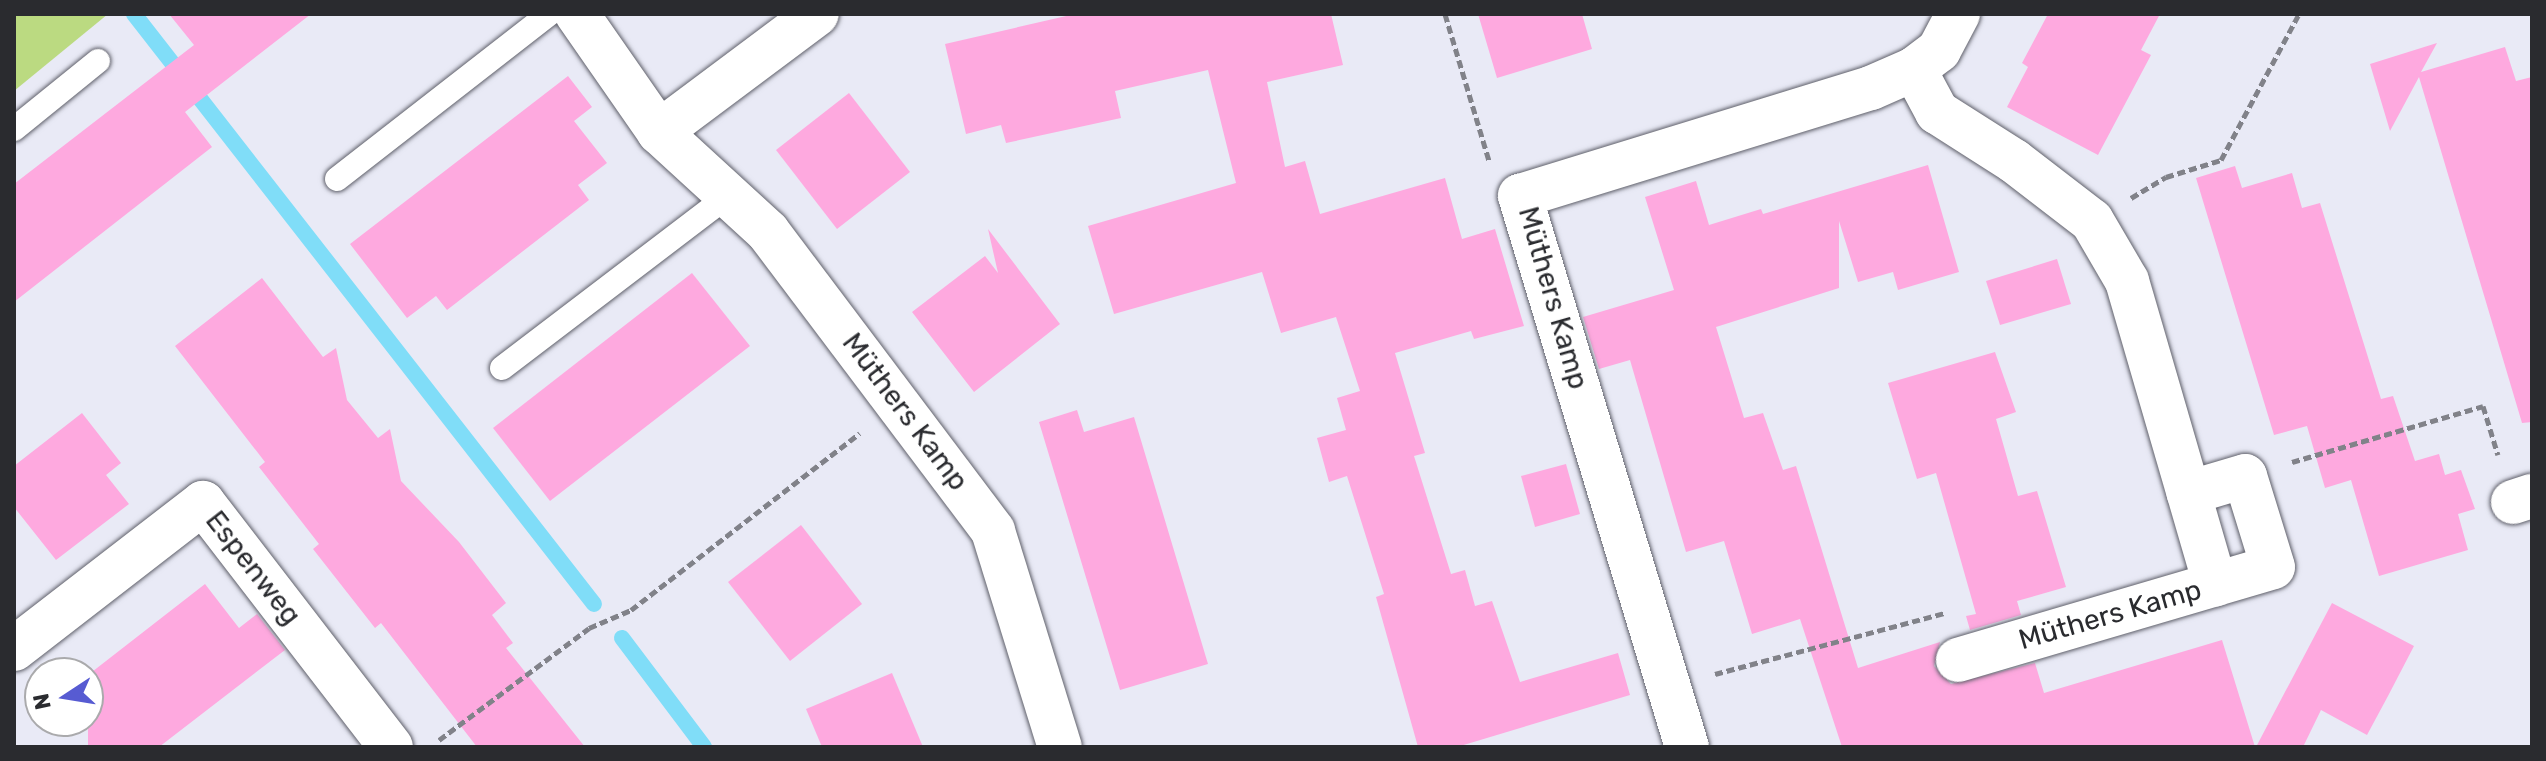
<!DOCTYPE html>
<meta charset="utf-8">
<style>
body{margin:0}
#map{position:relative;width:2546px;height:761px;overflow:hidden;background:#e9eaf6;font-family:Rubik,sans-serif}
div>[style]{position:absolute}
.green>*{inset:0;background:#bbda81}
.stream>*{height:16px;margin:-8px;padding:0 8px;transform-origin:8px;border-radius:8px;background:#80ddf8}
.building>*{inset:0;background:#fea9df}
.path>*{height:5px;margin-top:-2.5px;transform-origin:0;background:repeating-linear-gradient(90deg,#818289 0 8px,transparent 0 12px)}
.roads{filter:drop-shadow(0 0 2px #5f606a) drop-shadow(0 0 2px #5f606a)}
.lane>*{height:24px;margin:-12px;padding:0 12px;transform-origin:12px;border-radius:12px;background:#fff}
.street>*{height:44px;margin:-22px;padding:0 22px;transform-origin:22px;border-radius:22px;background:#fff}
span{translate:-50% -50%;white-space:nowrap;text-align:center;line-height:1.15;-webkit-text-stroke:7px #fff;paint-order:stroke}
.street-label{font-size:28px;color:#2a2b2f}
.frame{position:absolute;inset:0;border:16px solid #2a2b2f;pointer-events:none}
.north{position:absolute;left:24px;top:657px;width:80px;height:80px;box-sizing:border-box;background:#fff;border:2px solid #aaaaac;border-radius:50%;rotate:258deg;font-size:22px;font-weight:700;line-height:32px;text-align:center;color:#2a2b2f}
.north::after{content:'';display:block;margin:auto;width:28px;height:36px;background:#575bd2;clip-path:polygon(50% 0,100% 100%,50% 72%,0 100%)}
</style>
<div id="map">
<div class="green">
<div style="clip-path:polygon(14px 14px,108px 14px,14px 91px)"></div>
</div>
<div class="stream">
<div style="left:134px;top:14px;width:748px;rotate:52.06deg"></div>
<div style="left:622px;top:638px;width:136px;rotate:53deg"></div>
</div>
<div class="building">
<div style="clip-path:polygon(169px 14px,311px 14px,185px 112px,212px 147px,14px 302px,14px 184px,194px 45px)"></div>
<div style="clip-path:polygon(1075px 14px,1331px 14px,1343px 65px,1267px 82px,1285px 167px,1305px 161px,1320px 214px,1445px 178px,1462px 239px,1495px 229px,1524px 326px,1474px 339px,1471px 331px,1395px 353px,1425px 453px,1414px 456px,1451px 574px,1465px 570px,1475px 606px,1492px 601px,1520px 682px,1618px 653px,1630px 695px,1457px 747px,1418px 747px,1376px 597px,1384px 594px,1347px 476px,1329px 482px,1317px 438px,1346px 430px,1337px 398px,1360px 391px,1336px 317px,1281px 333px,1262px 272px,1114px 314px,1088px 226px,1236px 183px,1208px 70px,1115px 91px,1121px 118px,1006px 143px,1001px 125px,966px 134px,945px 44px)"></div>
<div style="clip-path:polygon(1478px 14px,1582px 14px,1592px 49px,1497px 78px)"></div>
<div style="clip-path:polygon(2048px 14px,2160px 14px,2141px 50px,2151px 55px,2098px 155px,2007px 107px,2028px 67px,2022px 63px)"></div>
<div style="clip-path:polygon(2437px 43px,2421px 72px,2505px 47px,2516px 81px,2532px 77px,2532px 422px,2522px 423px,2419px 77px,2390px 131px,2370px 64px)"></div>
<div style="clip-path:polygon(568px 76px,592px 107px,574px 121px,607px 163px,578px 185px,589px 200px,447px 310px,436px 296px,407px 318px,350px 244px)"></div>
<div style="clip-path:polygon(849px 93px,910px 172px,837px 229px,776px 150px)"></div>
<div style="clip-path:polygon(1928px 165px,1959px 272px,1898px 290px,1893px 272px,1858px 282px,1839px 221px,1839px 288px,1716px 327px,1744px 418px,1763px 413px,1783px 470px,1796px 466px,1858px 668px,1940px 642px,1934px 666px,1951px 684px,2035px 663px,2044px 693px,2222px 640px,2255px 747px,1842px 747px,1800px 619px,1752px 634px,1724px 541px,1686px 552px,1630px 360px,1599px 369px,1583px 317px,1674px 290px,1645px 197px,1696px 181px,1709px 225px,1761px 209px,1763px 214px)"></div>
<div style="clip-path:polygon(2235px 166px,2242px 188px,2292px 173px,2302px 208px,2320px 203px,2381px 399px,2393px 396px,2415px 461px,2439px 454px,2445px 475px,2461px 470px,2475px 509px,2458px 514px,2468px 550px,2379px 576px,2351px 480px,2325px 488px,2307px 426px,2274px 435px,2196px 178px)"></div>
<div style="clip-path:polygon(988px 229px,1060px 324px,974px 392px,912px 312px,985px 256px,998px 273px)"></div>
<div style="clip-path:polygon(2057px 259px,2071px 304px,2000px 325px,1986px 281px)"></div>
<div style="clip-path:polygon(692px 273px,750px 346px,550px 501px,493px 428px)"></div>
<div style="clip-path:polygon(262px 278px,323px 357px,336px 348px,347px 400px,378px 438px,390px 429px,401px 481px,459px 542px,506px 603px,492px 615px,513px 643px,506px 648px,585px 747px,477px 747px,381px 623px,375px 628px,313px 549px,319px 544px,259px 467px,265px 462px,175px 346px)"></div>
<div style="clip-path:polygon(1995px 352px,2016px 412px,1996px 419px,2018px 496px,2037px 491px,2066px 587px,2017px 601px,2021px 615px,1970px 630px,1966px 616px,1976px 614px,1936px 473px,1917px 479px,1888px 383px)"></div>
<div style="clip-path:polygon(1077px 410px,1084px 432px,1134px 417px,1208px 664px,1120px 690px,1039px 422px)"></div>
<div style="clip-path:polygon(82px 413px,121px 463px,106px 475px,129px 504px,56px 560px,14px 507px,14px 466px)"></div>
<div style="clip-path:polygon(1566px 464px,1580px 514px,1535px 527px,1521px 476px)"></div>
<div style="clip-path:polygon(801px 525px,862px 604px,790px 661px,728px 582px)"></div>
<div style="clip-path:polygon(205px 584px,239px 628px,257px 614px,285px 650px,159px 747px,88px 747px,88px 675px)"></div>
<div style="clip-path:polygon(2332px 603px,2414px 646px,2388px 696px,2367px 735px,2321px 710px,2303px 747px,2256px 747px)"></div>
<div style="clip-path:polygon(892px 673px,923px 747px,822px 747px,806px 709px)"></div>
</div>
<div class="path">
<div style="left:1445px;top:14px;width:153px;rotate:73.3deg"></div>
<div style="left:2131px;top:198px;width:41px;rotate:-31deg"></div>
<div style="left:2166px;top:177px;width:58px;rotate:-17.2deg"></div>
<div style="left:2221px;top:160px;width:166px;rotate:-61.9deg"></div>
<div style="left:2292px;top:462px;width:199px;rotate:-16.3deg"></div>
<div style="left:2483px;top:406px;width:51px;rotate:73deg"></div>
<div style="left:1715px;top:674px;width:238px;rotate:-14.9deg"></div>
<div style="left:439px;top:740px;width:187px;rotate:-36.7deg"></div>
<div style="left:589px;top:628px;width:46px;rotate:-23.2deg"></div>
<div style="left:631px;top:610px;width:289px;rotate:-37.7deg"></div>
</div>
<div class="roads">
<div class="lane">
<div style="left:14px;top:129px;width:108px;rotate:-39deg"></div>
<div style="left:337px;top:179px;width:269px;rotate:-37.9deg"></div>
<div style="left:502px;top:368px;width:285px;rotate:-37.3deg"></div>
</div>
<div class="street">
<div style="left:577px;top:14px;width:144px;rotate:55.2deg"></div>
<div style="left:659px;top:132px;width:148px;rotate:42.5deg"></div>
<div style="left:768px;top:232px;width:374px;rotate:53deg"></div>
<div style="left:993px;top:531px;width:226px;rotate:72.8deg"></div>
<div style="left:1914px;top:69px;width:49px;rotate:61.9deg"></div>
<div style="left:1937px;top:112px;width:91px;rotate:32.5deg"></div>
<div style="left:2014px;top:161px;width:98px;rotate:37.6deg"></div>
<div style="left:2092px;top:221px;width:69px;rotate:59.7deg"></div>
<div style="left:2127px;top:281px;width:316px;rotate:73.8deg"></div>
<div style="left:659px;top:132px;width:197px;rotate:-36.8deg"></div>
<div style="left:2513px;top:502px;width:20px;rotate:-18deg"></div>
<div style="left:14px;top:649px;width:239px;rotate:-37.7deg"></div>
<div style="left:203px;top:503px;width:308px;rotate:52.4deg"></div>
<div style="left:1958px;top:660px;width:328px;rotate:-16.4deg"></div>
<div style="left:2273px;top:567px;width:95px;rotate:-107.1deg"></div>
<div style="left:2245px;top:476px;width:59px;rotate:163.4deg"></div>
<div style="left:1687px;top:747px;width:576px;rotate:-106.86deg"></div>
<div style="left:1520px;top:196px;width:367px;rotate:-17.1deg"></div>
<div style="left:1871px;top:88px;width:47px;rotate:-23.8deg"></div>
<div style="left:1914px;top:69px;width:31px;rotate:-37deg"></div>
<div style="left:1939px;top:50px;width:41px;rotate:-62.2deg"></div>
</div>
</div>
<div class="street-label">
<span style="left:1553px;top:298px;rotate:74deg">Müthers Kamp</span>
<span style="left:905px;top:412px;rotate:53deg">Müthers Kamp</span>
<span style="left:253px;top:568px;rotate:52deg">Espenweg</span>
<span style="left:2110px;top:615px;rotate:-16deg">Müthers Kamp</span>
</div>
<div class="frame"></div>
<div class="north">N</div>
</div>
